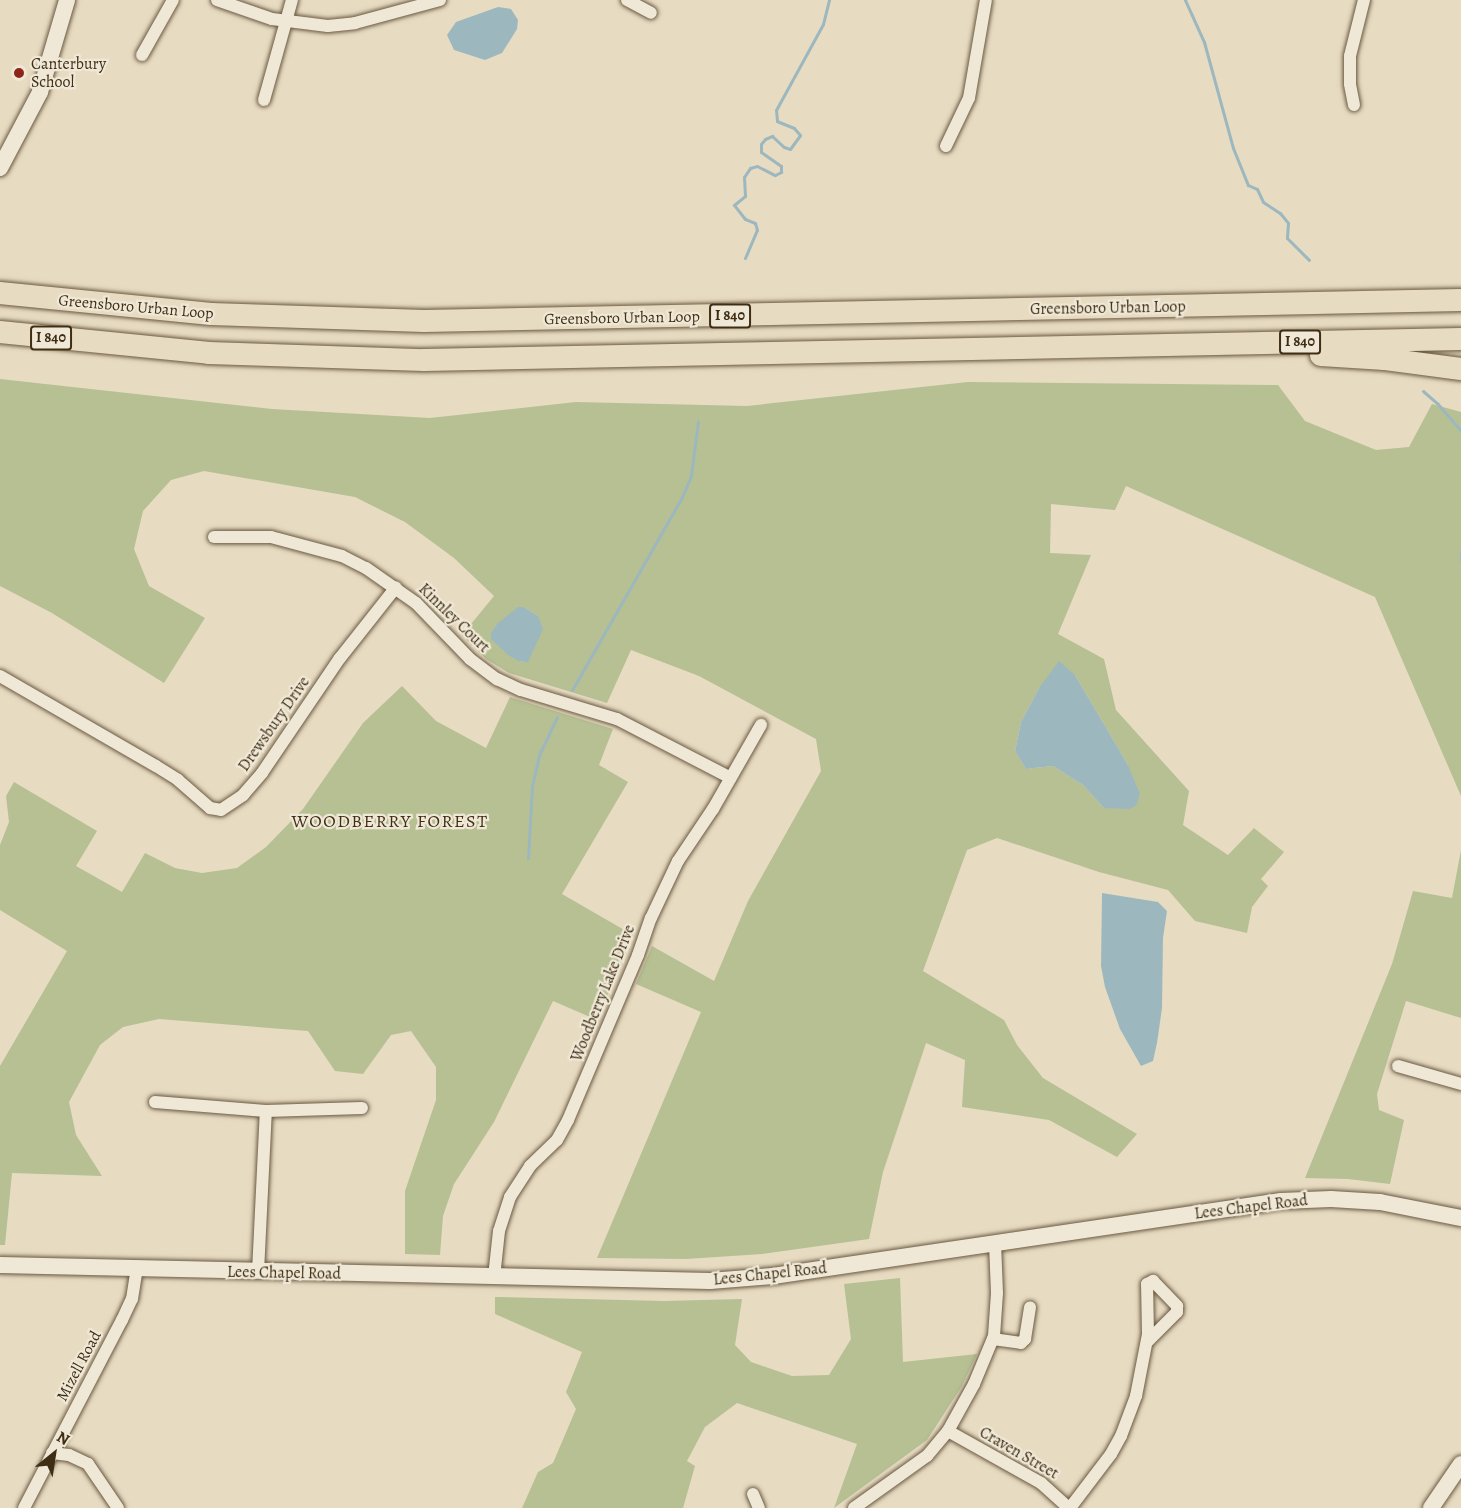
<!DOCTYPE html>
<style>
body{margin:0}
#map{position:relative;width:1461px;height:1508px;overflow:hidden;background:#e7dbc2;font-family:Alegreya,serif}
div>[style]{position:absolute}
.green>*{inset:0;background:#b6c093}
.water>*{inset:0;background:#9cb8be}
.stream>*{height:3px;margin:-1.5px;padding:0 1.5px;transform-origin:1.5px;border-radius:1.5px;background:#9cb8be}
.roads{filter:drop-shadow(0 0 2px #6a5940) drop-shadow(0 0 2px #6a5940)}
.street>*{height:12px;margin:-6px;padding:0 6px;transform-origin:6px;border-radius:6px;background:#efe8d7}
.secondary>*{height:16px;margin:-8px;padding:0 8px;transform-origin:8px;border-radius:8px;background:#efe8d7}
.highway>*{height:22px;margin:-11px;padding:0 11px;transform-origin:11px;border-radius:11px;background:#e7dbc2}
.dots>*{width:16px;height:16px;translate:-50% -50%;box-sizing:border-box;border:3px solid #efe8d7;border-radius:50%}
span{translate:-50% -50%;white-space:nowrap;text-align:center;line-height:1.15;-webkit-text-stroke:4.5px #efe8d7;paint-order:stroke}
.shield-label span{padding:2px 4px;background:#efe8d7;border:2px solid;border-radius:4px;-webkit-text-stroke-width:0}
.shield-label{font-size:15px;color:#402e14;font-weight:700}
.poi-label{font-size:16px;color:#402e14}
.left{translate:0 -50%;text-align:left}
.street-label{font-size:16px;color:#402e14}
.neighbourhood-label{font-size:18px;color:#402e14;letter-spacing:1.5px}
.north{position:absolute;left:24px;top:1424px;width:60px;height:60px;-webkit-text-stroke:4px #efe8d7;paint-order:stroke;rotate:30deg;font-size:16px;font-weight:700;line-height:24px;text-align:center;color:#402e14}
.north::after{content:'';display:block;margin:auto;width:21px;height:27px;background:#402e14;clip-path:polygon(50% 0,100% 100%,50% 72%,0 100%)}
</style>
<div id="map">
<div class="green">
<div style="clip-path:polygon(evenodd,0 379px,272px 409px,430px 418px,576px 402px,747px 406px,968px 382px,1278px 385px,1305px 421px,1376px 450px,1409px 447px,1432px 404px,1461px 412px,1461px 796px,1375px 597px,1126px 486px,1115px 510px,1051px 504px,1050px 553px,1091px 555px,1058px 634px,1104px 659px,1116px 710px,1189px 791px,1183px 825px,1228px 855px,1254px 828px,1284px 852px,1261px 879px,1268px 886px,1252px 907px,1247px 933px,1195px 921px,1168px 890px,1099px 872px,997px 838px,967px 850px,923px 971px,1004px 1020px,1017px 1045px,1043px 1078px,1137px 1134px,1117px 1157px,1049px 1120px,962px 1107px,965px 1060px,926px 1043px,883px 1172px,869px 1239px,762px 1254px,686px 1259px,597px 1258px,701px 1012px,636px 984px,652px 946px,714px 981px,748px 901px,821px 771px,816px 739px,699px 676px,631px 650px,607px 703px,509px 673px,486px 659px,462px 635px,494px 596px,454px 558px,405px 522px,355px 497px,204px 471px,171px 480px,143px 511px,134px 549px,149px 586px,205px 618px,164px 683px,52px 613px,0 586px,0 379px,524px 607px,538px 616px,522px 662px,503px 650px,524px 607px,0 379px,1075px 675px,1128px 765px,1104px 808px,1083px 785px,1053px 766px,1026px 769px,1015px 751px,1021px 722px,1039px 688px,1075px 675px)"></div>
<div style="clip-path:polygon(402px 686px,436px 721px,486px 748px,510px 697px,613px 729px,599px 765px,628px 782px,562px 894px,633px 935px,597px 1020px,553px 1001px,494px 1122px,454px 1184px,443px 1216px,440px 1255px,405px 1254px,405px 1191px,436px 1100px,436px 1067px,411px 1031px,391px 1035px,363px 1074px,335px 1071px,308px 1031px,159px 1019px,123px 1027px,100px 1045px,69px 1102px,76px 1135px,102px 1176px,12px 1173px,5px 1245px,0 1245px,0 1066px,67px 951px,0 910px,0 845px,9px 822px,6px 796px,14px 782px,97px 831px,76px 866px,122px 892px,145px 853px,175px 868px,202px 873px,237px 868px,266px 847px,303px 809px,363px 723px)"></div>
<div style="clip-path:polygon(1461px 850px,1461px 1018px,1406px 1001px,1377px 1094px,1379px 1110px,1404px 1120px,1390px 1184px,1348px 1179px,1305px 1178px,1392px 964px,1413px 891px,1452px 898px)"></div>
<div style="clip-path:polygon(900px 1278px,903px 1362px,977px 1354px,962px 1386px,927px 1440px,834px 1508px,857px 1444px,737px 1403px,705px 1427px,687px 1461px,695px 1466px,683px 1508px,522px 1508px,538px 1472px,553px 1463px,576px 1409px,566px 1392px,582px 1352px,495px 1314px,495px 1297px,664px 1301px,742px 1299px,735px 1345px,751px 1362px,792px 1376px,829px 1375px,851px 1339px,844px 1284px)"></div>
</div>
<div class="water">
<div style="clip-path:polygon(498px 7px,511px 9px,518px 20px,517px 29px,502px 53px,485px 60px,454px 50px,447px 35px,456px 22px)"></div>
<div style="clip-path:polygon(518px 607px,524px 607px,538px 616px,543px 629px,528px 662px,518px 661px,507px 654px,491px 639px,491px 633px,498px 623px)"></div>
<div style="clip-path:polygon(1059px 661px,1075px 675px,1128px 765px,1140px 794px,1136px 806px,1129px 809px,1104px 808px,1083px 785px,1053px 766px,1026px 769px,1015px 751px,1021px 722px,1039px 688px)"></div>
<div style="clip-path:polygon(1102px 893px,1158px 902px,1167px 911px,1163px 938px,1162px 1008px,1157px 1043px,1153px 1061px,1141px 1066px,1120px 1029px,1105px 987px,1101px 966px)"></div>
</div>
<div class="stream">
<div style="left:1185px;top:0;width:46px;rotate:65.7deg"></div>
<div style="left:1204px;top:42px;width:110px;rotate:74.7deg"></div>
<div style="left:1233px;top:148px;width:40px;rotate:68deg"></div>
<div style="left:1248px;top:185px;width:10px;rotate:24deg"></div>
<div style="left:1257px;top:189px;width:14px;rotate:65deg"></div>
<div style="left:1263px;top:202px;width:20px;rotate:33deg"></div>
<div style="left:1280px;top:213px;width:13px;rotate:51deg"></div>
<div style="left:1288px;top:223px;width:15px;rotate:94deg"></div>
<div style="left:1287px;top:238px;width:31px;rotate:45deg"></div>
<div style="left:745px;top:258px;width:30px;rotate:-67deg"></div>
<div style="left:757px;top:230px;width:7px;rotate:-106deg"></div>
<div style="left:755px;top:223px;width:11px;rotate:-158deg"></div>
<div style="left:745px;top:219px;width:18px;rotate:-128deg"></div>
<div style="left:734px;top:205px;width:14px;rotate:-39deg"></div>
<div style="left:745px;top:196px;width:19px;rotate:-93deg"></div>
<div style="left:744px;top:177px;width:11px;rotate:-56deg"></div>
<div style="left:750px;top:168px;width:7px;rotate:-16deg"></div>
<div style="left:757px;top:166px;width:20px;rotate:27deg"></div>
<div style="left:775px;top:175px;width:7px;rotate:-27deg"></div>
<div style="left:781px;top:172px;width:6px;rotate:-90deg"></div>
<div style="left:781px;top:166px;width:24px;rotate:-145deg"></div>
<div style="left:761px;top:152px;width:8px;rotate:-90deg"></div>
<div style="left:761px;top:144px;width:6px;rotate:-51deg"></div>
<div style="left:765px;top:139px;width:8px;rotate:-23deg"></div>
<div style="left:772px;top:136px;width:16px;rotate:43deg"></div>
<div style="left:784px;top:147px;width:6px;rotate:18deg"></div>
<div style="left:790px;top:149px;width:17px;rotate:-54deg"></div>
<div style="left:800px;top:135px;width:9px;rotate:-131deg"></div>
<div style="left:794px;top:128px;width:18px;rotate:-158deg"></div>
<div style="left:777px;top:121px;width:11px;rotate:-95deg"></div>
<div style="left:776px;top:110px;width:98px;rotate:-61.3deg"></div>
<div style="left:823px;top:24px;width:25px;rotate:-76deg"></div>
<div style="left:1423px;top:391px;width:18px;rotate:41deg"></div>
<div style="left:1437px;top:403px;width:37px;rotate:49deg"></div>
<div style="left:1461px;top:552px;width:8px;rotate:90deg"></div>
<div style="left:572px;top:690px;width:222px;rotate:-60.3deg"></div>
<div style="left:682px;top:497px;width:23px;rotate:-67deg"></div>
<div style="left:691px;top:476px;width:55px;rotate:-82.7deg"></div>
<div style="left:528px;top:858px;width:72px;rotate:-86.8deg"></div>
<div style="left:532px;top:786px;width:32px;rotate:-77deg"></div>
<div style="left:539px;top:755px;width:42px;rotate:-64.7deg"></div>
</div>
<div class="roads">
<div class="street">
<div style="left:217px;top:0;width:58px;rotate:19.1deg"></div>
<div style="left:272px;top:19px;width:56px;rotate:7.1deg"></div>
<div style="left:328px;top:26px;width:27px;rotate:-6deg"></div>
<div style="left:355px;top:23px;width:88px;rotate:-15.1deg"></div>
<div style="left:627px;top:0;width:27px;rotate:28deg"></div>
<div style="left:142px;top:55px;width:63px;rotate:-60.6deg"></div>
<div style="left:264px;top:100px;width:104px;rotate:-74.4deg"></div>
<div style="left:1354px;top:105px;width:21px;rotate:-101deg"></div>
<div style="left:1350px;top:84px;width:28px;rotate:-90deg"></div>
<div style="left:1350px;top:56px;width:58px;rotate:-76deg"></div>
<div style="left:946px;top:146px;width:53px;rotate:-64.4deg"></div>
<div style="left:969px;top:98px;width:99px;rotate:-80.2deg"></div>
<div style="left:214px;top:537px;width:57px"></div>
<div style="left:271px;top:537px;width:73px;rotate:15deg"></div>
<div style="left:342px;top:556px;width:27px;rotate:27deg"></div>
<div style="left:366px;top:568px;width:61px;rotate:35deg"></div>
<div style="left:416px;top:603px;width:78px;rotate:46deg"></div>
<div style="left:470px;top:659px;width:34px;rotate:37deg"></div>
<div style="left:497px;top:679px;width:26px;rotate:25deg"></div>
<div style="left:521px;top:690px;width:100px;rotate:16.8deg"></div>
<div style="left:617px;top:719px;width:128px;rotate:27.4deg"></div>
<div style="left:0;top:676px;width:180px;rotate:30deg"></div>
<div style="left:156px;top:766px;width:26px;rotate:32deg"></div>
<div style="left:178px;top:780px;width:43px;rotate:41.2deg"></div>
<div style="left:210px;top:808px;width:11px;rotate:10deg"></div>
<div style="left:221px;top:810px;width:27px;rotate:-34deg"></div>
<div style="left:243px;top:795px;width:29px;rotate:-49deg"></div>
<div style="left:262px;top:773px;width:139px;rotate:-55.9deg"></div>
<div style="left:340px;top:658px;width:90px;rotate:-51.7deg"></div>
<div style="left:1398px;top:1066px;width:66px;rotate:15.9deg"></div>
<div style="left:155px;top:1102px;width:111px;rotate:4.6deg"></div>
<div style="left:266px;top:1111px;width:96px;rotate:-1.8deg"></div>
<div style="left:258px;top:1272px;width:161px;rotate:-87.2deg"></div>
<div style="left:494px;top:1277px;width:46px;rotate:-83.8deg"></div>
<div style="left:499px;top:1231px;width:36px;rotate:-72deg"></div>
<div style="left:510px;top:1197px;width:37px;rotate:-57deg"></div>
<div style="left:530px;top:1166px;width:37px;rotate:-44deg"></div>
<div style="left:557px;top:1140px;width:23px;rotate:-61deg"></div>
<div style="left:568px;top:1120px;width:179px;rotate:-67deg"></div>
<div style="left:638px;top:955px;width:39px;rotate:-71deg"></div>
<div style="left:651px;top:918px;width:63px;rotate:-64.7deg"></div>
<div style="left:678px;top:861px;width:63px;rotate:-56.1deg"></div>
<div style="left:713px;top:809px;width:97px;rotate:-60.3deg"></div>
<div style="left:993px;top:1339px;width:28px;rotate:8deg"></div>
<div style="left:1021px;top:1343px;width:6px;rotate:-45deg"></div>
<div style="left:1025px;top:1339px;width:32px;rotate:-81deg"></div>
<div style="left:948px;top:1431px;width:107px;rotate:29.2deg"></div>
<div style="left:1041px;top:1483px;width:38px;rotate:42deg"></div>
<div style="left:52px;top:1453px;width:17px;rotate:7deg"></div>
<div style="left:69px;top:1455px;width:21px;rotate:25deg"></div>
<div style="left:88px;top:1464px;width:53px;rotate:55.7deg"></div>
<div style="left:753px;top:1494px;width:15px;rotate:67deg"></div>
<div style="left:24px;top:1508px;width:212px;rotate:-62.5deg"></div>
<div style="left:122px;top:1320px;width:23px;rotate:-65deg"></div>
<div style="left:132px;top:1299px;width:30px;rotate:-81deg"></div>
<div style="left:854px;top:1508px;width:90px;rotate:-35.5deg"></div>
<div style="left:927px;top:1456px;width:33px;rotate:-50deg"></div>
<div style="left:948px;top:1431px;width:54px;rotate:-61deg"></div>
<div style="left:974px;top:1384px;width:52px;rotate:-67.4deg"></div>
<div style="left:994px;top:1336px;width:43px;rotate:-86deg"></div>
<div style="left:997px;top:1293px;width:50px;rotate:-92.3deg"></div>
<div style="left:1070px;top:1508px;width:68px;rotate:-52.8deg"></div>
<div style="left:1111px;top:1454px;width:21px;rotate:-61deg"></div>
<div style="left:1121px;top:1436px;width:43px;rotate:-69.4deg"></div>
<div style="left:1136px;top:1396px;width:63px;rotate:-79deg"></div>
<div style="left:1148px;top:1334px;width:50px;rotate:-91.1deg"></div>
<div style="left:1147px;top:1284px;width:7px;rotate:-27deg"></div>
<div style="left:1153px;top:1281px;width:35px;rotate:46deg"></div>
<div style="left:1177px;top:1306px;width:6px;rotate:90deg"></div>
<div style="left:1177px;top:1312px;width:42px;rotate:135deg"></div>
</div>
<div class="secondary">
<div style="left:0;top:168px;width:86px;rotate:-62.2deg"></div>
<div style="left:40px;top:92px;width:96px;rotate:-73.6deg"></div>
<div style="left:0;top:1265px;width:710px;rotate:1.29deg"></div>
<div style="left:710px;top:1281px;width:63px;rotate:-4.5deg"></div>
<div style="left:773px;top:1276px;width:514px;rotate:-8.4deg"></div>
<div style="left:1281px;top:1201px;width:50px;rotate:-2.3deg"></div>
<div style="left:1331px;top:1199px;width:49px;rotate:3.5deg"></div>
<div style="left:1380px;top:1202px;width:83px;rotate:11.2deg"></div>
<div style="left:1431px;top:1508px;width:53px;rotate:-55.7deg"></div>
</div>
<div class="highway">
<div style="left:0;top:293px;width:212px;rotate:5.7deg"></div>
<div style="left:211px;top:314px;width:213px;rotate:1.9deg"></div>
<div style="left:424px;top:321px;width:1037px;rotate:-1.16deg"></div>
<div style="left:0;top:332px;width:210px;rotate:5.7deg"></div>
<div style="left:209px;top:353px;width:215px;rotate:1.9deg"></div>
<div style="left:424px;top:360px;width:1037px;rotate:-1.16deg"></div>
<div style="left:1321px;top:355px;width:64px;rotate:3.6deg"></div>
<div style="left:1385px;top:359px;width:77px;rotate:7.5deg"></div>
</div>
</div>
<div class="dots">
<div style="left:19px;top:73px;background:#8f2418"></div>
</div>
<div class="shield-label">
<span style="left:730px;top:316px">I 840</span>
<span style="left:51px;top:338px">I 840</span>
<span style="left:1300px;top:342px">I 840</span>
</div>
<div class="poi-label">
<span class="left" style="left:31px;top:73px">Canterbury<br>School</span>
</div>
<div class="street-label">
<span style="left:136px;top:307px;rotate:5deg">Greensboro Urban Loop</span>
<span style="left:1108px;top:308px;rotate:-1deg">Greensboro Urban Loop</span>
<span style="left:622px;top:318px;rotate:-1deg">Greensboro Urban Loop</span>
<span style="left:454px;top:618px;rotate:44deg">Kinnley Court</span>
<span style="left:274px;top:724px;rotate:-55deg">Drewsbury Drive</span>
<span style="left:603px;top:993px;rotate:-68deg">Woodberry Lake Drive</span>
<span style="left:1251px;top:1207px;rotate:-7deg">Lees Chapel Road</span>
<span style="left:284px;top:1273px;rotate:1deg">Lees Chapel Road</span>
<span style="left:770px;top:1274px;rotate:-6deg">Lees Chapel Road</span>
<span style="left:79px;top:1366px;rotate:-62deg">Mizell Road</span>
<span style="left:1019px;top:1453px;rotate:30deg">Craven Street</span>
</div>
<div class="neighbourhood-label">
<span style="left:390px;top:821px">WOODBERRY FOREST</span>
</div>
<div class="north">N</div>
</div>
